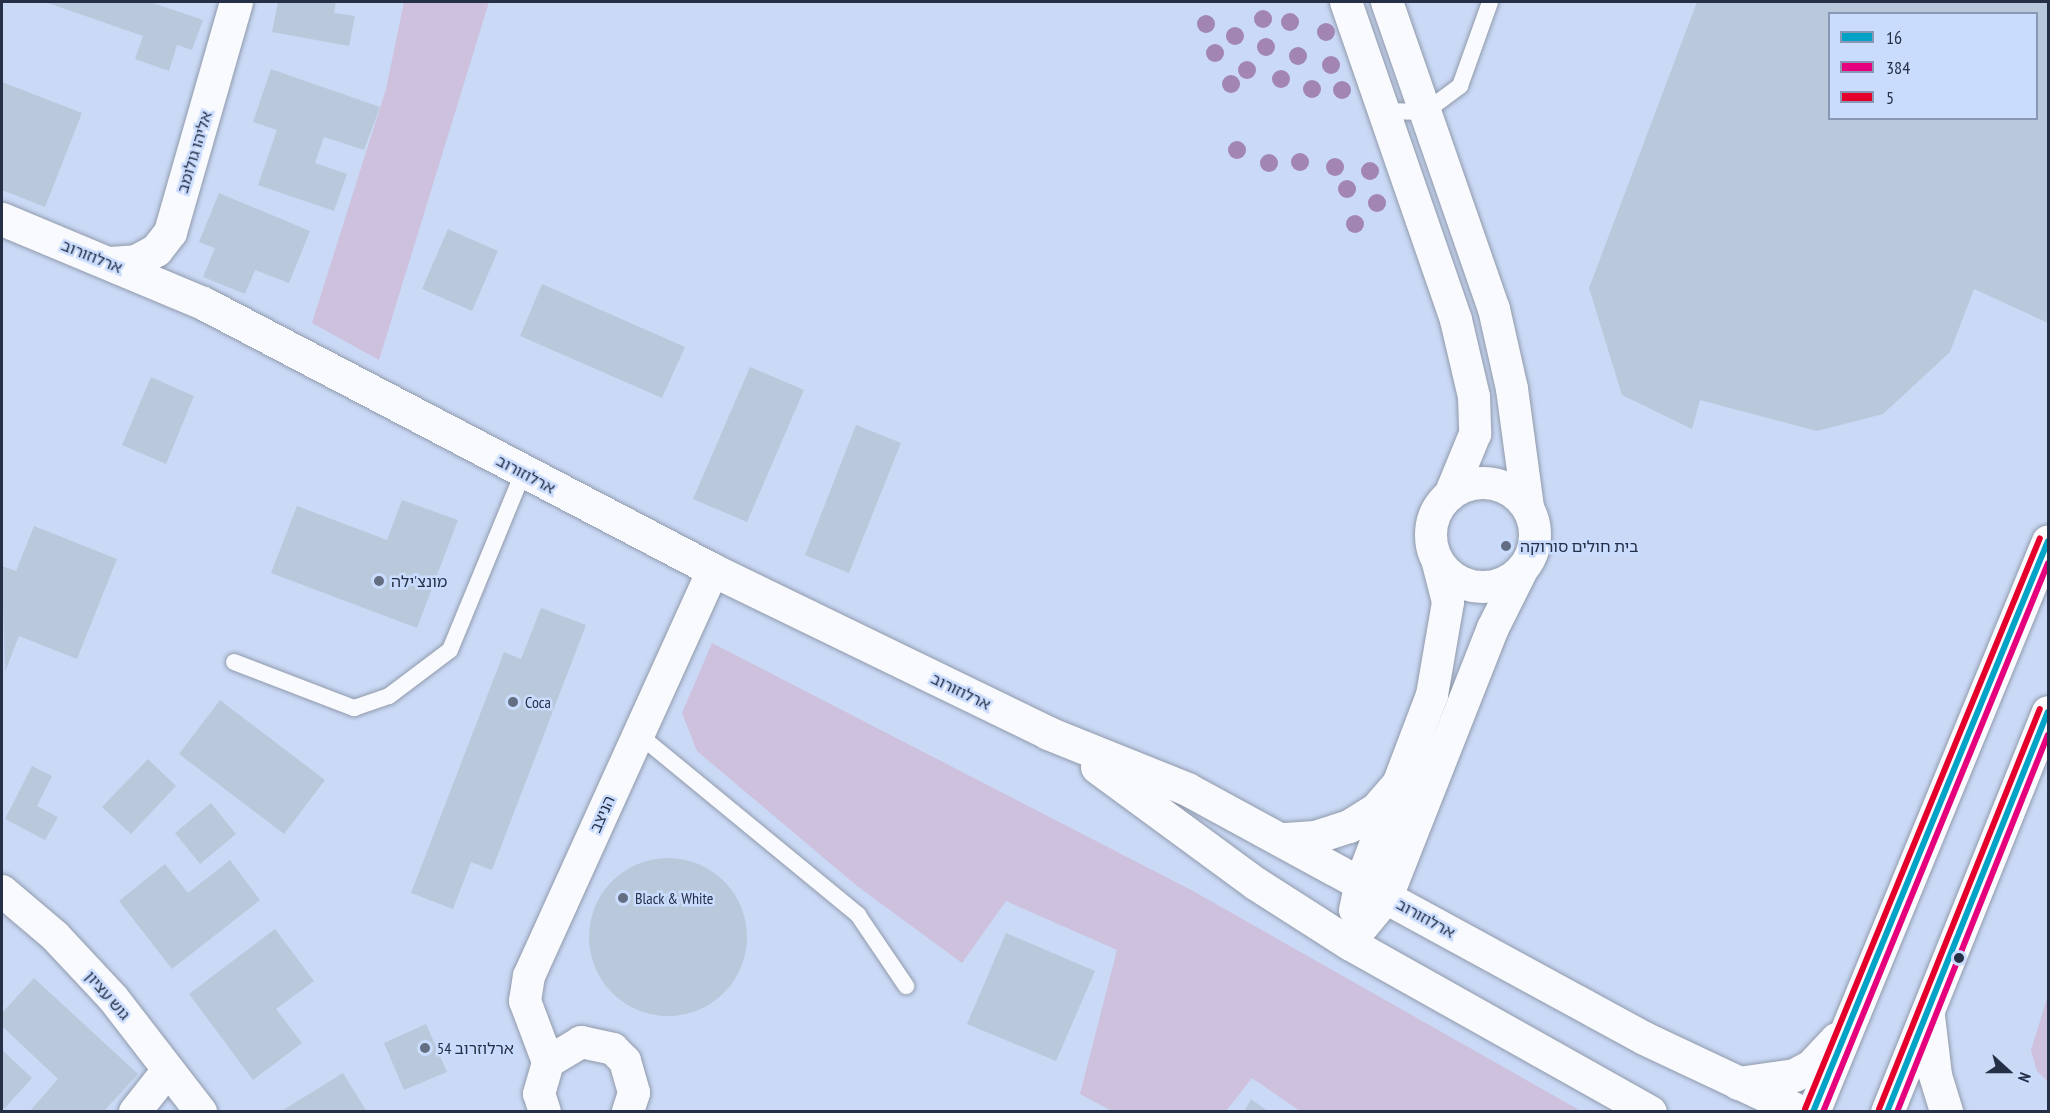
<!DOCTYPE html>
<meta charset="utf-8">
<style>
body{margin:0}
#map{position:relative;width:2050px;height:1113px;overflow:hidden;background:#d6e0f2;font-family:"PT Sans Narrow","Noto Sans Hebrew",sans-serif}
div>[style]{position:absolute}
.built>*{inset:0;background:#cad9f6}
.green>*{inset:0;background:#cec1dd}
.building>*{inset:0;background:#b9c9db}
.round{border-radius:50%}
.roads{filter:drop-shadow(0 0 2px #909aab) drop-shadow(0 0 2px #909aab)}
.lane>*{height:16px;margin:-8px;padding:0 8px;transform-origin:8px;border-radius:8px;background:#f9fafd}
.street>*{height:32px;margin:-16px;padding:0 16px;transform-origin:16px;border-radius:16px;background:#f9fafd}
.street>.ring{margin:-16px;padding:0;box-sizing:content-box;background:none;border:32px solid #f9fafd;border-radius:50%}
.secondary>*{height:33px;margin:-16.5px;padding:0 16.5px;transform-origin:16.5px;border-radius:16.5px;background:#f9fafd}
.bus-1>*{height:6px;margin:-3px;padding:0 3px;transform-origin:3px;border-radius:3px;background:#02a3c7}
.bus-2>*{height:6px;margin:-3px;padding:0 3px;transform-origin:3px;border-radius:3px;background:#e5007d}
.bus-3>*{height:6px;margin:-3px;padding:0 3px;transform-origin:3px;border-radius:3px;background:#e4002b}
.trees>*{width:18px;height:18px;margin:-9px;border-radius:50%;background:#a285b2}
.dots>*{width:16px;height:16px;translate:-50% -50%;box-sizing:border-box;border:3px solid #cadcfe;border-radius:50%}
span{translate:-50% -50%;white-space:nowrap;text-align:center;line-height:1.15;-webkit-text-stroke:5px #cadcfe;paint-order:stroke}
.street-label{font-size:16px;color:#253046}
.poi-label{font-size:16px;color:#253046}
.left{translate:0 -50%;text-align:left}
.frame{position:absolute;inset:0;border:3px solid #253046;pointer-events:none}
.legend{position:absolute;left:1828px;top:12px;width:210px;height:108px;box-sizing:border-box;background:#cadcfe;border:2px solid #8897b4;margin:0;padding:8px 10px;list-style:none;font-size:18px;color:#253046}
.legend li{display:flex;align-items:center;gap:12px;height:30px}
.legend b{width:30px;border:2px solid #8897b4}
.north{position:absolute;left:1978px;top:1041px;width:60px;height:60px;-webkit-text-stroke:4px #cadcfe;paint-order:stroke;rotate:111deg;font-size:16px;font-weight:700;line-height:24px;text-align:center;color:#253046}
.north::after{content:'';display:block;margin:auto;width:21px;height:27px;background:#253046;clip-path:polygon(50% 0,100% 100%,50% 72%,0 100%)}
</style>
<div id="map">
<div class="built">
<div style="clip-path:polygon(evenodd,2px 2px,2048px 2px,2048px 1111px,2px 1112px,2px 2px,1830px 14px,2036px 14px,2036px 118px,1830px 118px,1830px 14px)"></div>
</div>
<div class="green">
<div style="clip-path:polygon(404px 2px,489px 2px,379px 360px,312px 323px,386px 89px)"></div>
<div style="clip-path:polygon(712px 643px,1193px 891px,1581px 1111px,1300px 1111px,1252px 1078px,1226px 1111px,1112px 1111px,1080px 1094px,1117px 950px,1006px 901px,962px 963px,857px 886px,697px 751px,682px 713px)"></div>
<div style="clip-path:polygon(2048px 995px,2048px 1082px,2037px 1071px,2031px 1050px)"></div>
</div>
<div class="building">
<div style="clip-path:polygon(45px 2px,150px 2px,203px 20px,192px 50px,177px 45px,169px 71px,135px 59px,143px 36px)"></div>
<div style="clip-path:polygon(278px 2px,336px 2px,334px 13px,355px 16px,349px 46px,272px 32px)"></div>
<div style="clip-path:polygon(evenodd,1697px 2px,2048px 2px,2048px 323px,1974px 289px,1950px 352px,1883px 414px,1817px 431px,1700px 400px,1692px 429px,1622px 395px,1589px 288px,1697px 2px,1830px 14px,2036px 14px,2036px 118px,1830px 118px,1830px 14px)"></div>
<div style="clip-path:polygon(271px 69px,380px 107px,364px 150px,324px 137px,315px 163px,347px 174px,334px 211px,258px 185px,277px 130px,253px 122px)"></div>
<div style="clip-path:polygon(2px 82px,82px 113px,45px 207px,2px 190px)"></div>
<div style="clip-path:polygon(219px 193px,310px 231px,289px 283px,255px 270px,245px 294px,203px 277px,215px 248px,199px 242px)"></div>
<div style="clip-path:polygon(448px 229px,498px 251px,472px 311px,422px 289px)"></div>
<div style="clip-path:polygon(542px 284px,685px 347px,662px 398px,520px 336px)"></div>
<div style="clip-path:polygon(750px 367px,804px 390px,747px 522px,693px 499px)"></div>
<div style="clip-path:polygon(151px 377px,194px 396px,166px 464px,122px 445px)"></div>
<div style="clip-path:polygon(856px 425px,901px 443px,849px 573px,805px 555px)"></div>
<div style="clip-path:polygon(402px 500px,458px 520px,417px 628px,271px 573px,297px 506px,387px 540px)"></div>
<div style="clip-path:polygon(34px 526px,117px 559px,77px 659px,19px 636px,5px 672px,2px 566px,16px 571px)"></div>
<div style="clip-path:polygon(541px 608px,586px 625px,492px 870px,471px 862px,453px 909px,411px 893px,504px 652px,521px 659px)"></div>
<div style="clip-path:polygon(220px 700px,325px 780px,284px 834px,179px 754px)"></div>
<div style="clip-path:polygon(148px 759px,176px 786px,131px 834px,102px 807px)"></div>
<div style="clip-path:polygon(32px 766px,52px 776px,37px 806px,58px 817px,45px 840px,5px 819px)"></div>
<div style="clip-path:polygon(211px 803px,236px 834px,200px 864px,175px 833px)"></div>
<div class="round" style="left:589px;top:858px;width:158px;height:158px"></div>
<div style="clip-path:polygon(230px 860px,260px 900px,172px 969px,119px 901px,165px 864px,188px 893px)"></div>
<div style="clip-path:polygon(275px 929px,314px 981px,276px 1009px,302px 1043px,253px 1080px,189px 994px)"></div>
<div style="clip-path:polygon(1006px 933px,1095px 971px,1056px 1061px,967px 1024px)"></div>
<div style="clip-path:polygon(34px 978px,138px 1074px,103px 1112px,29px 1112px,58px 1079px,2px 1026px,2px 1013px)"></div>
<div style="clip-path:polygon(426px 1024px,447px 1072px,404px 1090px,384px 1043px)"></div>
<div style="clip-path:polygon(2px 1050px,32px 1078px,4px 1109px,2px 1107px)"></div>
<div style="clip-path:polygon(343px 1073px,367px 1112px,280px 1112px)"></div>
<div style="clip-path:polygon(1251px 1099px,1269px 1112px,1244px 1112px)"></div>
</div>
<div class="roads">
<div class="lane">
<div style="left:1384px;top:111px;width:41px;rotate:1.4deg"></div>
<div style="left:1425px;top:112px;width:44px;rotate:-36.6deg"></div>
<div style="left:1460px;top:86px;width:89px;rotate:-70.3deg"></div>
<div style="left:234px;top:662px;width:129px;rotate:21deg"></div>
<div style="left:354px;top:708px;width:37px;rotate:-19deg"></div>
<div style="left:389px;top:696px;width:76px;rotate:-37deg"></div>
<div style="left:450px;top:650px;width:191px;rotate:-67.6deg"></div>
<div style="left:638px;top:734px;width:285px;rotate:39.4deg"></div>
<div style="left:858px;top:915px;width:86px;rotate:55.9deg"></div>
</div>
<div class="street">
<div style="left:1346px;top:2px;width:336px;rotate:70.9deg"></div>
<div style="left:1456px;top:320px;width:79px;rotate:76.8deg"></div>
<div style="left:1474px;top:397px;width:37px;rotate:88deg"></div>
<div style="left:1475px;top:434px;width:66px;rotate:112.3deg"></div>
<div style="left:1387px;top:2px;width:325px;rotate:70.8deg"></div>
<div style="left:1494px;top:309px;width:82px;rotate:77.3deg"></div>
<div style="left:1512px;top:389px;width:120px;rotate:82.3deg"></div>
<div class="ring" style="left:1431px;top:483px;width:72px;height:72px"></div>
<div style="left:2px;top:891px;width:70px;rotate:40.3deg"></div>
<div style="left:55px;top:936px;width:85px;rotate:46.9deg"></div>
<div style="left:113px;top:998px;width:144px;rotate:52.3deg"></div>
<div style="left:1355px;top:910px;width:29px;rotate:-78deg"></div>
<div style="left:1361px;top:882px;width:200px;rotate:-69.2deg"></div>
<div style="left:1432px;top:695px;width:94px;rotate:-80.2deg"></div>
<div style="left:1448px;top:602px;width:40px;rotate:-104.4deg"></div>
<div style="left:1349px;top:943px;width:60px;rotate:-50.4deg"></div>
<div style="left:1387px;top:897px;width:289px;rotate:-68.5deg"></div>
<div style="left:1493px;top:628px;width:63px;rotate:-63.4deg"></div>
<div style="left:548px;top:1062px;width:65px;rotate:-110.7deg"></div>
<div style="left:525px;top:1001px;width:25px;rotate:-81deg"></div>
<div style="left:529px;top:976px;width:446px;rotate:-65.6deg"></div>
<div style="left:135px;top:1112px;width:53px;rotate:-51.8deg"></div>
<div style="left:545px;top:1112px;width:19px;rotate:-108deg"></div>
<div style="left:539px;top:1094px;width:33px;rotate:-74deg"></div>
<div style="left:548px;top:1062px;width:39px;rotate:-31deg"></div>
<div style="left:581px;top:1042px;width:33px;rotate:12deg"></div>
<div style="left:613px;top:1049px;width:17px;rotate:45deg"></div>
<div style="left:625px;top:1061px;width:33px;rotate:74deg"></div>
<div style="left:634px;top:1093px;width:20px;rotate:108deg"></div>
</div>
<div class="secondary">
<div style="left:2px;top:219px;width:218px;rotate:22.7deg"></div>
<div style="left:203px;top:303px;width:576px;rotate:27.63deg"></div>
<div style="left:713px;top:570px;width:373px;rotate:25.9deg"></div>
<div style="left:1048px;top:733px;width:150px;rotate:21.9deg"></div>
<div style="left:1187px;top:789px;width:520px;rotate:28.58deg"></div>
<div style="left:1644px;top:1038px;width:174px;rotate:25.2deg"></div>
<div style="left:109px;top:263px;width:27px;rotate:-4deg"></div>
<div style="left:136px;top:261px;width:23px;rotate:-29deg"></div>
<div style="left:156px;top:250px;width:23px;rotate:-52deg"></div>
<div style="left:170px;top:232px;width:239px;rotate:-74deg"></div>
<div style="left:1097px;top:767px;width:196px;rotate:36.3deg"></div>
<div style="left:1255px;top:883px;width:112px;rotate:32.6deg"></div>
<div style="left:1349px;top:943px;width:345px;rotate:29.3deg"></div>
<div style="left:1285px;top:839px;width:30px;rotate:-4deg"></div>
<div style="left:1315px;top:837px;width:36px;rotate:-18deg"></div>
<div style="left:1349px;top:826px;width:32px;rotate:-32deg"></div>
<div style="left:1376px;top:809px;width:38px;rotate:-49deg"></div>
<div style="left:1928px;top:1016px;width:59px;rotate:83.2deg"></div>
<div style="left:1935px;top:1075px;width:39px;rotate:73deg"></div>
<div style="left:1738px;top:1083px;width:57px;rotate:-8.1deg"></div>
<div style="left:1794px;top:1075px;width:19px;rotate:-28deg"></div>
<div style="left:1811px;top:1066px;width:37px;rotate:-47deg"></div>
<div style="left:1813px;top:1112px;width:617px;rotate:-67.63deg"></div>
<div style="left:1887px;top:1112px;width:431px;rotate:-68.1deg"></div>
</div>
</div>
<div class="bus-1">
<div style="left:1813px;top:1112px;width:617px;rotate:-67.63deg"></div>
<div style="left:1887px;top:1112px;width:431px;rotate:-68.1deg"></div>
</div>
<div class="bus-2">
<div style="left:1823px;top:1112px;width:593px;rotate:-67.71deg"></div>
<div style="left:1897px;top:1112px;width:406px;rotate:-68.2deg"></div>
</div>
<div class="bus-3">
<div style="left:1805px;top:1109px;width:617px;rotate:-67.63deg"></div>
<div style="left:1879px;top:1109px;width:431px;rotate:-68.1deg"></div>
</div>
<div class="trees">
<div style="left:1263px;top:19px"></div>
<div style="left:1290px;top:22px"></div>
<div style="left:1206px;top:24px"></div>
<div style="left:1326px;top:32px"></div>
<div style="left:1235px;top:36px"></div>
<div style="left:1266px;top:47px"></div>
<div style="left:1215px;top:53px"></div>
<div style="left:1298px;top:56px"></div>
<div style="left:1331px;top:65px"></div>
<div style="left:1247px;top:70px"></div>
<div style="left:1281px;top:79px"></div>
<div style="left:1231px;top:84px"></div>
<div style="left:1312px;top:89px"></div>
<div style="left:1342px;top:90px"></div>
<div style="left:1237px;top:150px"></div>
<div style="left:1300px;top:162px"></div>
<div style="left:1269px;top:163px"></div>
<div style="left:1335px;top:167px"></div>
<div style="left:1370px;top:171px"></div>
<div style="left:1347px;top:189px"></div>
<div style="left:1377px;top:203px"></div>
<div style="left:1355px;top:224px"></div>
</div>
<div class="dots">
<div style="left:1506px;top:546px;background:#636e82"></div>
<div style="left:379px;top:581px;background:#636e82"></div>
<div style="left:513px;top:702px;background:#636e82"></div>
<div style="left:623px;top:898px;background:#636e82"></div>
<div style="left:1959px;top:958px;background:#253046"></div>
<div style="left:425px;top:1048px;background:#636e82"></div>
</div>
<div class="street-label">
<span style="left:194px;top:152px;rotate:-73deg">אליהו גולומב</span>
<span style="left:92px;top:256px;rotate:22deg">ארלוזורוב</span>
<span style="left:526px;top:474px;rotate:28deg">ארלוזורוב</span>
<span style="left:961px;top:691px;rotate:26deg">ארלוזורוב</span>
<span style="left:602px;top:814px;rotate:-66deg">הניצב</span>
<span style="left:1426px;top:918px;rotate:29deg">ארלוזורוב</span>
<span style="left:108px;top:995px;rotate:49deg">גוש עציון</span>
</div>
<div class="poi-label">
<span class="left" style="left:1520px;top:546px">בית חולים סורוקה</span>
<span class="left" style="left:391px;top:581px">מונצ'ילה</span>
<span class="left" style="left:525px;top:702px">Coca</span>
<span class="left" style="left:635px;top:898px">Black &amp; White</span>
<span class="left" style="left:437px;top:1048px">ארלוזרוב 54</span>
</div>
<div class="frame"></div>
<ul class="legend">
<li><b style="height:8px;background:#02a3c7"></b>16</li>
<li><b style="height:8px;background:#e5007d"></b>384</li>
<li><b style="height:8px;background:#e4002b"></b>5</li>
</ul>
<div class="north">N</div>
</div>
